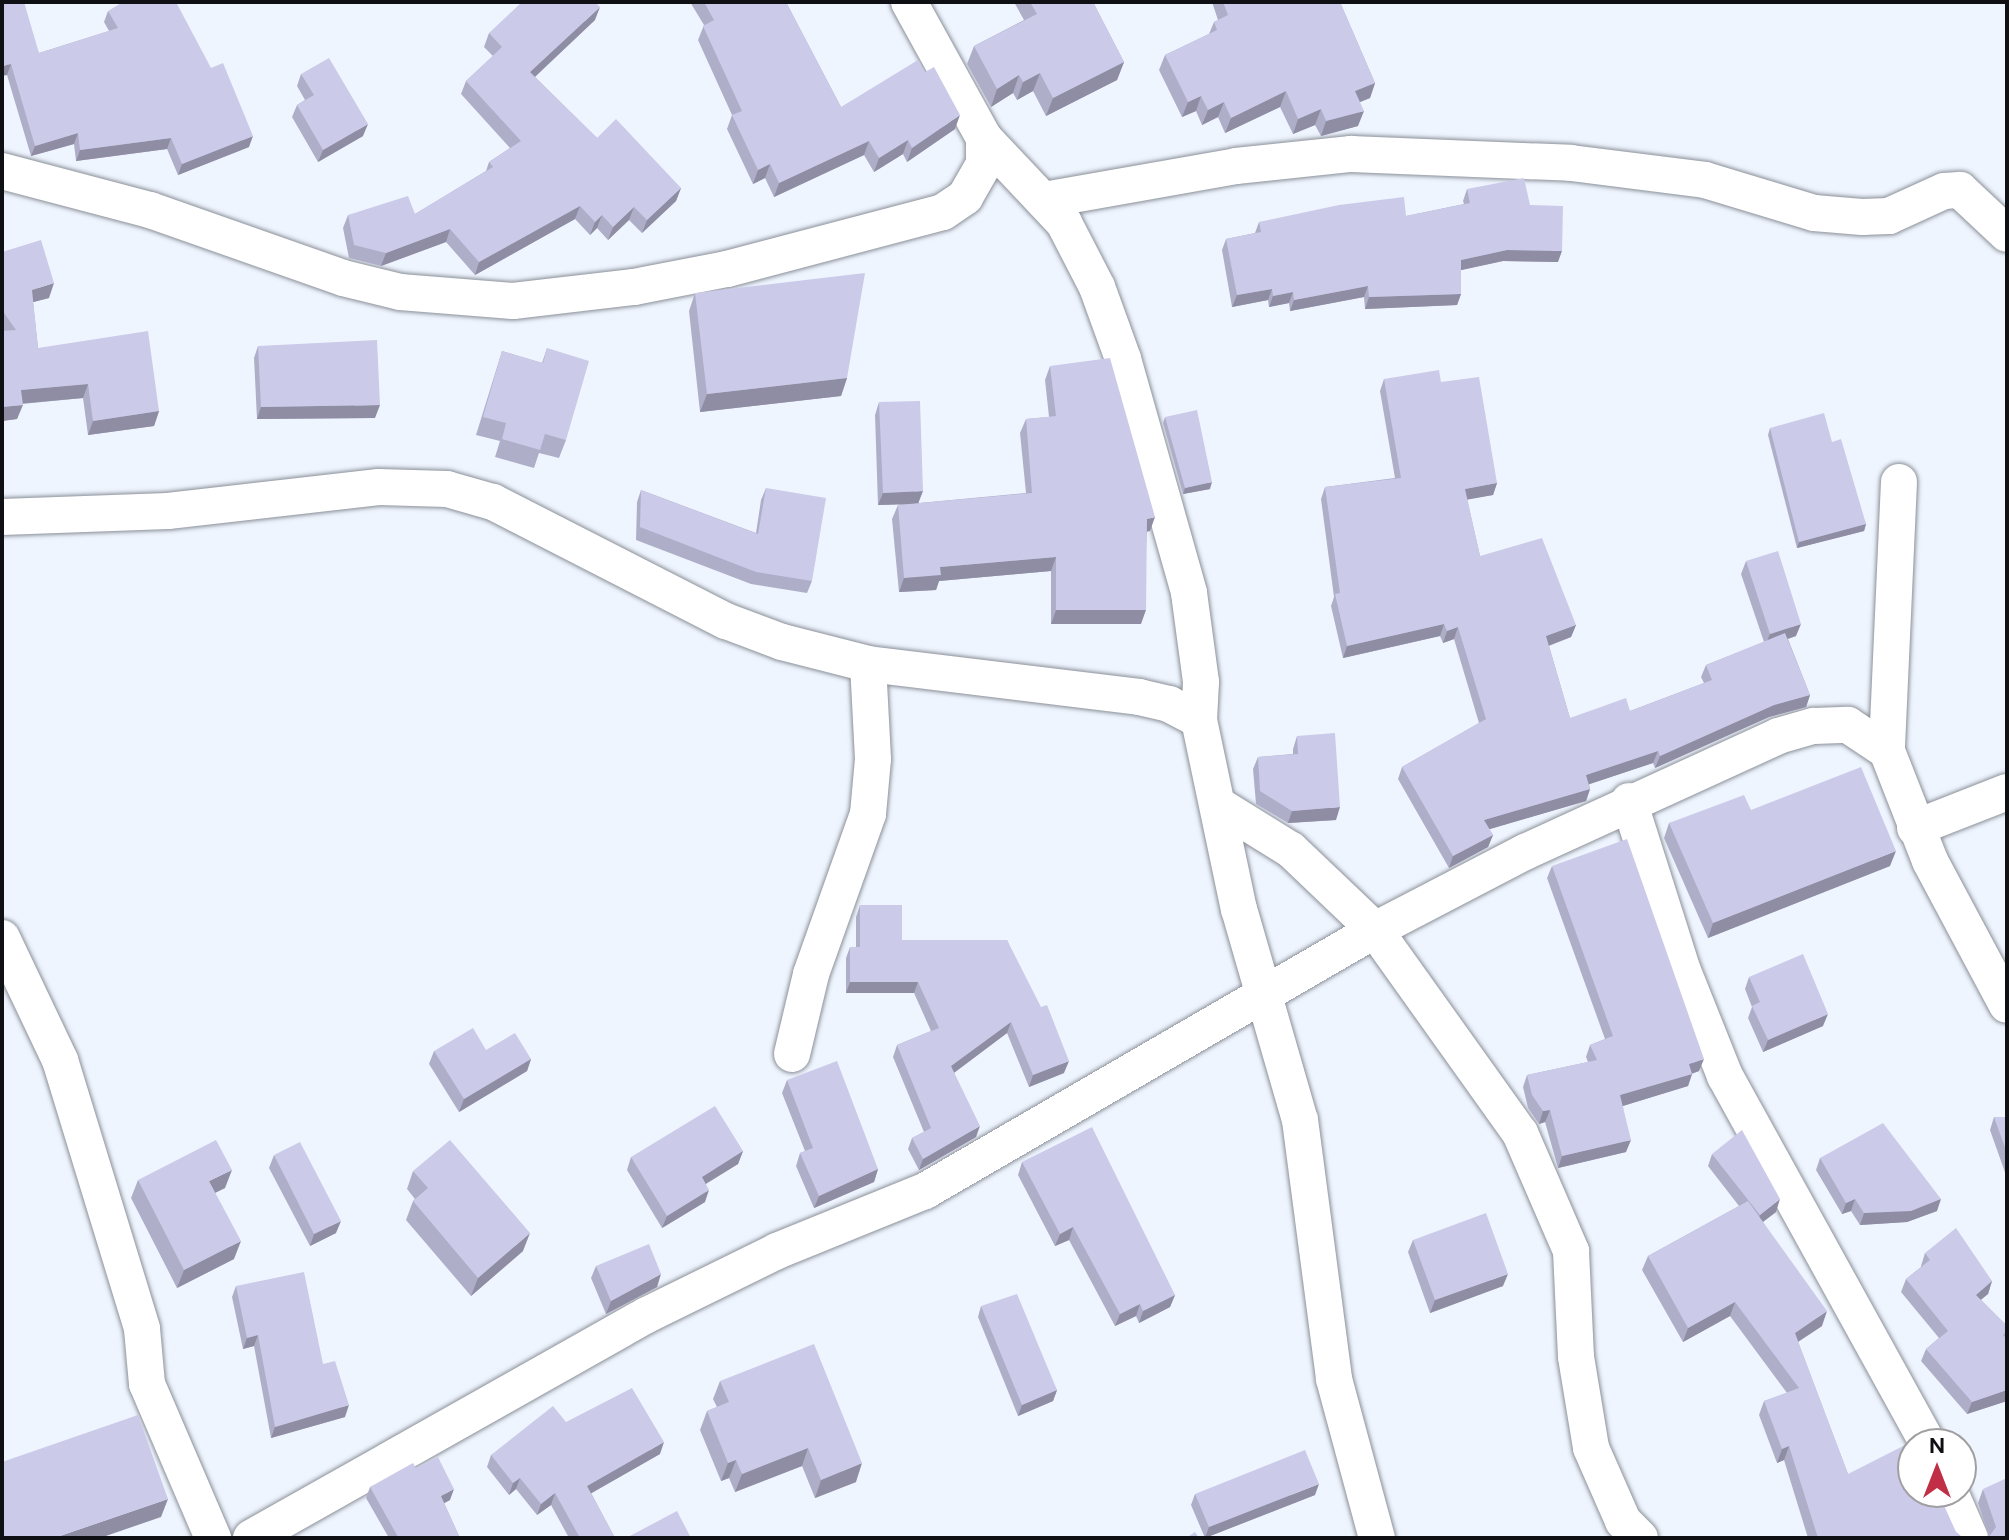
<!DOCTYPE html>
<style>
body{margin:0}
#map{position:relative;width:2009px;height:1540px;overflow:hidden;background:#eff5fe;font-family:"DM Sans",sans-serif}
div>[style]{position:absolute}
.roads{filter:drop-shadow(0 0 2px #8b9099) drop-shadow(0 0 2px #8b9099)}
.minor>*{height:36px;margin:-18px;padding:0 18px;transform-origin:18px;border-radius:18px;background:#fff}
.wall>*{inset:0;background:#afaec8}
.shaded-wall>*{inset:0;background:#8e8da3}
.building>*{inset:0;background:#cbcae9}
span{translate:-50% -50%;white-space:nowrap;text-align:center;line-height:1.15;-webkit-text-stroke:8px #fff;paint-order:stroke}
.frame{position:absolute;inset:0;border:4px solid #0f1014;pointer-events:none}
.north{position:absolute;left:1897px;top:1428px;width:80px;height:80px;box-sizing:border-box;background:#fff;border:2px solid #9f9fa1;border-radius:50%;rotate:0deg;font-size:22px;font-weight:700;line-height:32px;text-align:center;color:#0f1014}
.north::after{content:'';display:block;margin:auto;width:28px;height:36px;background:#c02f46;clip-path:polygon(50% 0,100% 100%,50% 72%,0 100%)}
</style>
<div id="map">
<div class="roads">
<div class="minor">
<div style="left:984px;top:138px;width:117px;rotate:46.7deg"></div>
<div style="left:1064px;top:223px;width:72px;rotate:62.7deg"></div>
<div style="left:1097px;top:287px;width:77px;rotate:70.1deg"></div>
<div style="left:1123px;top:359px;width:243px;rotate:74.2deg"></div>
<div style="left:1189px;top:593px;width:90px;rotate:82.3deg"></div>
<div style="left:1201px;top:682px;width:38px;rotate:93deg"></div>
<div style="left:2px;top:171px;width:153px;rotate:14.8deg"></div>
<div style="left:150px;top:210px;width:205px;rotate:19.4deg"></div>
<div style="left:343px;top:278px;width:59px;rotate:13.8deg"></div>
<div style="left:400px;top:292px;width:113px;rotate:4.6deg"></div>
<div style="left:513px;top:301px;width:122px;rotate:-6.6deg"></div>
<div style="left:634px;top:287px;width:95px;rotate:-11deg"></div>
<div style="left:727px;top:269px;width:223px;rotate:-14.8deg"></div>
<div style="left:943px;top:212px;width:27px;rotate:-34deg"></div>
<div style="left:965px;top:197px;width:38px;rotate:-60deg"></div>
<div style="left:984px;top:164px;width:26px;rotate:-90deg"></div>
<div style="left:984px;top:138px;width:155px;rotate:-118.9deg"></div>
<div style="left:1044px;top:200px;width:195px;rotate:-10deg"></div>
<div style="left:1236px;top:166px;width:116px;rotate:-6deg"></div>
<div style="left:1351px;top:154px;width:220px;rotate:2.3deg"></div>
<div style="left:1571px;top:163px;width:135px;rotate:7.2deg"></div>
<div style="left:1705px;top:180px;width:114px;rotate:16.8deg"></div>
<div style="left:1814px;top:213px;width:48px;rotate:4.8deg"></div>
<div style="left:1862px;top:217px;width:27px;rotate:-2deg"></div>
<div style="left:1889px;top:216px;width:60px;rotate:-24.4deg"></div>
<div style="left:1944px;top:191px;width:16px;rotate:-4deg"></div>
<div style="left:1960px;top:190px;width:64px;rotate:43.1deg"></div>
<div style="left:1899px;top:482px;width:269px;rotate:92.6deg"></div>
<div style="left:1887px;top:751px;width:118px;rotate:68.6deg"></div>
<div style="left:1930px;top:861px;width:163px;rotate:61.9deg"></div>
<div style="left:2px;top:517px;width:166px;rotate:-2.1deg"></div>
<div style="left:168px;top:511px;width:212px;rotate:-6.5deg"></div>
<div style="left:379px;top:487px;width:68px;rotate:1.7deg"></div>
<div style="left:447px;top:489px;width:48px;rotate:15.8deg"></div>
<div style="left:493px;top:502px;width:262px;rotate:27.1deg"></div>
<div style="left:726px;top:621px;width:60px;rotate:20.6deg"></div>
<div style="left:782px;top:642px;width:89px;rotate:14.3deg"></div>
<div style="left:868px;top:664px;width:273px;rotate:6.9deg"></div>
<div style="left:1139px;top:697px;width:31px;rotate:13deg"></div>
<div style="left:1169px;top:704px;width:34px;rotate:28deg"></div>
<div style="left:1199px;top:720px;width:193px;rotate:78.1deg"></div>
<div style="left:1239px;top:909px;width:220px;rotate:73.9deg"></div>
<div style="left:1300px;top:1120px;width:261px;rotate:82.5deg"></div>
<div style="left:1334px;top:1379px;width:165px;rotate:74.9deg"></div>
<div style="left:1629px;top:801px;width:178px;rotate:72.4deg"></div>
<div style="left:1683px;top:971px;width:113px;rotate:68.2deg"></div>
<div style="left:1725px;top:1076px;width:420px;rotate:61.1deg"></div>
<div style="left:1220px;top:806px;width:84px;rotate:31.8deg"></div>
<div style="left:1291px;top:850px;width:116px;rotate:43.6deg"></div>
<div style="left:1375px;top:930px;width:249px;rotate:54.5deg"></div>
<div style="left:1520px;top:1133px;width:129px;rotate:66.6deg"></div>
<div style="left:1571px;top:1251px;width:106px;rotate:87.3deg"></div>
<div style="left:1576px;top:1357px;width:92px;rotate:80.6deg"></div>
<div style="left:1591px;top:1448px;width:80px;rotate:66.3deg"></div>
<div style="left:1623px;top:1521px;width:24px;rotate:45deg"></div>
<div style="left:1915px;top:828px;width:99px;rotate:-21.4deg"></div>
<div style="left:2px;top:938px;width:135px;rotate:64.6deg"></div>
<div style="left:60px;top:1060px;width:281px;rotate:73deg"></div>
<div style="left:142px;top:1329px;width:55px;rotate:84.8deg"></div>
<div style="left:147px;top:1384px;width:168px;rotate:66.8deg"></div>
<div style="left:792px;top:1054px;width:82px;rotate:-76.6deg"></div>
<div style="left:811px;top:974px;width:170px;rotate:-70.4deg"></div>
<div style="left:868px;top:814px;width:55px;rotate:-84.8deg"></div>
<div style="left:873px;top:759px;width:95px;rotate:-93deg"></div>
<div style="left:1950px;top:1492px;width:50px;rotate:66.5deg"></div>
<div style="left:251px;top:1538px;width:454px;rotate:-29.4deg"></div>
<div style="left:647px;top:1315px;width:145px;rotate:-26.2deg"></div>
<div style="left:777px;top:1251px;width:160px;rotate:-22.1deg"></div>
<div style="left:925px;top:1191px;width:520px;rotate:-30.11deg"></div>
<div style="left:1375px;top:930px;width:169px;rotate:-27.5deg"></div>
<div style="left:1525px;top:852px;width:278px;rotate:-24.6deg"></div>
<div style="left:1778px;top:736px;width:37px;rotate:-16deg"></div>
<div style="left:1814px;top:726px;width:34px;rotate:-2deg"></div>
<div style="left:1848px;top:725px;width:47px;rotate:33.7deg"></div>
</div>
</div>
<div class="wall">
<div style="clip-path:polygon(2px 2px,39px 53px,109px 31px,104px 22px,108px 11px,249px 147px,178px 175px,167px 149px,76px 161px,74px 144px,31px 156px,7px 75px)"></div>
<div style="clip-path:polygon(690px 2px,786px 2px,841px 107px,955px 129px,907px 162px,903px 154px,874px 172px,864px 155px,774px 197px,765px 178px,753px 184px,727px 129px,732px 115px,698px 40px,704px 25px)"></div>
<div style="clip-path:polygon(1014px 2px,1093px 2px,1124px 62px,1117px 80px,1046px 116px,1033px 91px,1017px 100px,1013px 93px,991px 107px,967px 64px,974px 46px,1024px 20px)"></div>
<div style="clip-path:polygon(1212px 2px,1340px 2px,1375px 83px,1370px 98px,1360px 102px,1358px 126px,1321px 136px,1315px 125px,1293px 134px,1280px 107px,1225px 133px,1218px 117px,1202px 125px,1196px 111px,1182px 117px,1159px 70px,1165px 55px,1209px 34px,1214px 22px,1218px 20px)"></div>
<div style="clip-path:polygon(595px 20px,535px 77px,597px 138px,681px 188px,676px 201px,642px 233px,629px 220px,608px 240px,597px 228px,590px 235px,575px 219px,475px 275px,446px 242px,381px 266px,349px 258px,343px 228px,348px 215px,415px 214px,486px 171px,489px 162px,510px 148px,461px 94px,466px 81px,493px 56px,484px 47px,489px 33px)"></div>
<div style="clip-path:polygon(301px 74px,363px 136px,318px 162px,292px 117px,297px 105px,305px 100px,297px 86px)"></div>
<div style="clip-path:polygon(1467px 189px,1530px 205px,1558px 262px,1503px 261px,1461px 270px,1461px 294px,1457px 305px,1365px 309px,1364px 297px,1290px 311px,1289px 303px,1269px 307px,1268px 300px,1232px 307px,1222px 250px,1226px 239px,1255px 233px,1259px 222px,1406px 216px,1464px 204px,1463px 201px)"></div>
<div style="clip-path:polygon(2px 252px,49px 298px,33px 302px,38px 348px,159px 411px,154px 426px,88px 435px,83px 398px,22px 404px,17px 419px,2px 421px)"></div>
<div style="clip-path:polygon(695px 293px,847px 378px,841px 396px,700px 412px,689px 311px)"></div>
<div style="clip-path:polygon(258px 346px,375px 418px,257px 419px,254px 358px)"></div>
<div style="clip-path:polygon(547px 348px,566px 440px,559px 458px,539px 453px,534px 468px,495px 457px,500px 441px,476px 435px,502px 351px,542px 363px)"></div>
<div style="clip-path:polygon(1050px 366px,1150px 531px,1147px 531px,1141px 624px,1051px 624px,1051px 571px,939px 581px,936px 590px,899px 592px,892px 519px,898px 505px,902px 504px,878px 505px,875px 415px,879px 402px,919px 503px,1026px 493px,1020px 433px,1026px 419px,1049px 417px,1045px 380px)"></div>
<div style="clip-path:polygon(1384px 379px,1441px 382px,1497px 483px,1493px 495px,1467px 499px,1480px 556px,1576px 625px,1571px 637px,1549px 646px,1570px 718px,1630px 711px,1704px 683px,1701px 677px,1706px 665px,1764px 642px,1741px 574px,1746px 561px,1796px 636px,1788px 639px,1810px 695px,1806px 707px,1769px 717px,1655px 768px,1653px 763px,1589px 784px,1590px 789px,1586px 801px,1489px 829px,1493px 835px,1488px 847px,1449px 868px,1398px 779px,1402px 767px,1479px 723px,1454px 639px,1443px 643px,1440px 636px,1343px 658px,1331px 606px,1334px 597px,1321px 499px,1325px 487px,1395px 478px,1380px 391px)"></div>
<div style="clip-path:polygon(1165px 417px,1210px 489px,1183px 494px,1163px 423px)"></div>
<div style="clip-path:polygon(1770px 428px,1832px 442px,1866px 524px,1864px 531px,1797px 548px,1768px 435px)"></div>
<div style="clip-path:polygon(766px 488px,812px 581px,807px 593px,751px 584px,636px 540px,637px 502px,641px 490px,756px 533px,761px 500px)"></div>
<div style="clip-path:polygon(1297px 736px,1336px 820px,1288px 823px,1256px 804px,1253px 769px,1258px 757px,1293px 754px,1293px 749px)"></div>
<div style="clip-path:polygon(1751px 810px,1890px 866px,1708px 938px,1664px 838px,1669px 823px)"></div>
<div style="clip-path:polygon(1552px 866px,1699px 1071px,1692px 1074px,1688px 1086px,1623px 1106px,1626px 1152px,1558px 1168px,1545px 1122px,1539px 1124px,1528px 1108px,1523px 1087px,1527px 1075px,1588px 1062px,1586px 1057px,1590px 1045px,1605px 1039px,1547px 878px)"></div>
<div style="clip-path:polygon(860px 905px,902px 940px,1007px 940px,1064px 1073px,1029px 1087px,1007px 1033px,954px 1073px,976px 1137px,919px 1170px,908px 1149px,912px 1138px,924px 1132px,893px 1057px,897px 1045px,931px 1031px,914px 993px,846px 993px,846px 958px,850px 947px,856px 947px,856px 917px)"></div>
<div style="clip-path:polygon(1749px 977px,1823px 1026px,1763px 1052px,1748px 1018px,1752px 1007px,1745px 989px)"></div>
<div style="clip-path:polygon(486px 1050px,531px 1059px,527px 1071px,459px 1112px,429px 1064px,434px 1051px)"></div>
<div style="clip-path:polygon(787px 1080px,878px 1169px,874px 1182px,814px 1208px,796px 1166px,800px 1153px,805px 1151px,782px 1093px)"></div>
<div style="clip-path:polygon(1994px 1117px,2007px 1117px,2007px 1178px,1990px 1130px)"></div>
<div style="clip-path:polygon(743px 1151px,738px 1164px,706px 1184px,705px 1202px,662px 1228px,627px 1170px,631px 1157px)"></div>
<div style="clip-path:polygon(1712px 1154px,1776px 1212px,1763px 1222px,1822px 1326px,1798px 1342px,1848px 1474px,1956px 1532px,1963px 1538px,1808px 1538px,1784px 1460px,1777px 1463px,1759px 1415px,1764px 1401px,1787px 1393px,1730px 1316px,1683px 1342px,1642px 1270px,1648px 1256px,1739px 1206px,1708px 1166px)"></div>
<div style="clip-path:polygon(274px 1155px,336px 1233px,310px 1246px,269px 1168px)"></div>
<div style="clip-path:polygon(1820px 1158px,1937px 1211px,1907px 1222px,1860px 1225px,1851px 1211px,1842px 1214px,1816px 1170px)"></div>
<div style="clip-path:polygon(1022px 1162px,1175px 1295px,1170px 1307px,1139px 1323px,1136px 1316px,1115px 1326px,1069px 1240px,1055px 1246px,1018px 1175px)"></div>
<div style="clip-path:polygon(413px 1171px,523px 1251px,471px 1296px,406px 1220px,413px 1201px,415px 1199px,407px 1189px)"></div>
<div style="clip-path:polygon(138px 1180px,225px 1188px,215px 1193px,234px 1259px,177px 1288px,131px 1198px)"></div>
<div style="clip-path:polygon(1413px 1240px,1503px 1286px,1430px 1313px,1408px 1252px)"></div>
<div style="clip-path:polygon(1925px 1253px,1992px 1281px,1988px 1294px,1981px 1300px,2007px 1326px,2006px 1338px,2007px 1339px,2007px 1401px,1967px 1414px,1921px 1361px,1926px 1349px,1939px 1338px,1901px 1292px,1906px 1279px,1921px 1267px,1921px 1266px)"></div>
<div style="clip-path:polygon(596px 1266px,657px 1287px,606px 1314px,591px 1278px)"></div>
<div style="clip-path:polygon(236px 1286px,323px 1364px,345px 1417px,271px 1438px,254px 1346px,243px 1349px,232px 1297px)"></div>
<div style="clip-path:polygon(981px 1306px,1057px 1390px,1053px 1401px,1018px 1416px,978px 1317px)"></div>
<div style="clip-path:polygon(720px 1381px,856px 1482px,815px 1498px,802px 1466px,735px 1492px,729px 1478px,721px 1481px,700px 1430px,707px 1411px,717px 1407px,713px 1399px)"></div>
<div style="clip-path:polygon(566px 1422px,660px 1454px,591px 1493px,615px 1538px,569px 1538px,551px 1505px,537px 1515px,516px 1489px,509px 1495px,487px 1467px,491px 1455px)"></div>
<div style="clip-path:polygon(416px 1468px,450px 1500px,444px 1503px,460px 1538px,389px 1538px,366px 1498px,370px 1487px)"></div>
<div style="clip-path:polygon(1983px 1489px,2007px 1538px,1989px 1536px,1978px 1503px)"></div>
<div style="clip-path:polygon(1195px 1494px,1315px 1495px,1205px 1538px,1191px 1505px)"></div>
</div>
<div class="shaded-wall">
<div style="clip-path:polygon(600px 7px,595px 20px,525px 86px,530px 72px)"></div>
<div style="clip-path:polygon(1124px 62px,1117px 80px,1046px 116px,1053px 98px)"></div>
<div style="clip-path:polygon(11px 64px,7px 75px,2px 76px,2px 66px)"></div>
<div style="clip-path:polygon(1040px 73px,1033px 91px,1017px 100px,1023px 82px)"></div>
<div style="clip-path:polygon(1019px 75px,1013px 93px,991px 107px,997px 89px)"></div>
<div style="clip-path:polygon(1375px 83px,1370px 98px,1350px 106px,1355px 91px)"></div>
<div style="clip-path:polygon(1286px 91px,1280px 107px,1225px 133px,1231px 118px)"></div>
<div style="clip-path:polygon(1201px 96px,1196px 111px,1182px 117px,1188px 102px)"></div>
<div style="clip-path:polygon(1224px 102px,1218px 117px,1202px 125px,1208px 110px)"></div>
<div style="clip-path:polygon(1321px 109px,1315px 125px,1293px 134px,1298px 119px)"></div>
<div style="clip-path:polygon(1364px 111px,1358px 126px,1321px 136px,1326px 121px)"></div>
<div style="clip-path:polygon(960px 115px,955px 129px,907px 162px,912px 148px)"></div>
<div style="clip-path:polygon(368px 124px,363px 136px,318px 162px,323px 150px)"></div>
<div style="clip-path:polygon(78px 133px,74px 144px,31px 156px,35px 146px)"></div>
<div style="clip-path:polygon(253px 136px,249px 147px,178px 175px,182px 164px)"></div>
<div style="clip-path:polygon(171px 138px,167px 149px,76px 161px,80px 150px)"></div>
<div style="clip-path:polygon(908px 140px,903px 154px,874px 172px,879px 158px)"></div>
<div style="clip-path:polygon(869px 141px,864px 155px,774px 197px,779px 183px)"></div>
<div style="clip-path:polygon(770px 164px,765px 178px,753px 184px,758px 170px)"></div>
<div style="clip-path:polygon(681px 188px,676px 201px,642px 233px,647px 220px)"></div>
<div style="clip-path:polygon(580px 206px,575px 219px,475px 275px,479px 262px)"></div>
<div style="clip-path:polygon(634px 207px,629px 220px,608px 240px,613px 227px)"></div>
<div style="clip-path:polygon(602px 215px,597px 228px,590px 235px,595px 222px)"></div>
<div style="clip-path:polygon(450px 229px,446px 242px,381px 266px,386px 253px)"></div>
<div style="clip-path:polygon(1507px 250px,1562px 251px,1558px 262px,1503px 261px,1457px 271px,1461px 260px)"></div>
<div style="clip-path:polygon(54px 283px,49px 298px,26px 304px,32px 290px)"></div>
<div style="clip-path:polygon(1368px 286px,1364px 297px,1290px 311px,1294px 300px)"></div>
<div style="clip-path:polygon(1272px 289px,1268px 300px,1232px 307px,1237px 295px)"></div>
<div style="clip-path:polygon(1293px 292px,1289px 303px,1269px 307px,1273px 296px)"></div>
<div style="clip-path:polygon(1461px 294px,1457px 305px,1365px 309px,1369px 297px)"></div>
<div style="clip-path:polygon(847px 378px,841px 396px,700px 412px,707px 394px)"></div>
<div style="clip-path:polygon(88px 384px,83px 398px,16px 404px,21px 390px)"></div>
<div style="clip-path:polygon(23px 405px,17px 419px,2px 421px,2px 407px)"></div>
<div style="clip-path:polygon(380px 405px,375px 418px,257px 419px,261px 407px)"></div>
<div style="clip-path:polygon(159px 411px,154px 426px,88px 435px,93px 421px)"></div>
<div style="clip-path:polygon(1212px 482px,1210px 489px,1183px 494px,1185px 488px)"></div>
<div style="clip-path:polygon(1497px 483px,1493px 495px,1460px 501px,1465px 489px)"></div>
<div style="clip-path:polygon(923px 491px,918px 504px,878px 505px,883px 493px)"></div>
<div style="clip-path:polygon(1155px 517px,1150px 531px,1142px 533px,1147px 519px)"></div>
<div style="clip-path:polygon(1866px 524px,1864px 531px,1797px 548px,1799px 542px)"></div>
<div style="clip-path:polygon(1056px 557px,1051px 571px,939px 581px,936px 590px,899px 592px,904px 578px,940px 567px)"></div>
<div style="clip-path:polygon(1056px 610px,1146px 610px,1141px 624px,1051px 624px)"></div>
<div style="clip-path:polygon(1444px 624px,1440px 636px,1343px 658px,1347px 646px)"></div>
<div style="clip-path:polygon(1801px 624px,1796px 636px,1765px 646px,1770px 634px)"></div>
<div style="clip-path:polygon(1576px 625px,1571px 637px,1542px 648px,1546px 636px)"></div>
<div style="clip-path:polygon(1458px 627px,1454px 639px,1443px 643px,1447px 631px)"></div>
<div style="clip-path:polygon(1810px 695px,1806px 707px,1769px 717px,1655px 768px,1660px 756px,1774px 705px)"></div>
<div style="clip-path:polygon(1658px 751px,1653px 763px,1581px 787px,1586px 775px)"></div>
<div style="clip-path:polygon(1590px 789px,1586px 801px,1480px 832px,1484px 820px)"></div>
<div style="clip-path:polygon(1340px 807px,1336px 820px,1288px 823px,1292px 811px)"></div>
<div style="clip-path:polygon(1493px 835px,1488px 847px,1449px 868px,1453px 856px)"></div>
<div style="clip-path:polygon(1896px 851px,1890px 866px,1708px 938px,1713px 923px)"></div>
<div style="clip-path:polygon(850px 982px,918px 982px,914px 993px,846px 993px)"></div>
<div style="clip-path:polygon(1828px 1014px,1823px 1026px,1763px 1052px,1768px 1040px)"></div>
<div style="clip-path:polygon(1011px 1022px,1007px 1033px,947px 1078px,951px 1066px)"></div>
<div style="clip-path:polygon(531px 1059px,527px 1071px,459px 1112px,464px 1099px)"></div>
<div style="clip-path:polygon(1704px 1059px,1699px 1071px,1684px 1076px,1689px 1064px)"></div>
<div style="clip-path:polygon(1069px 1061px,1064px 1073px,1029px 1087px,1033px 1075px)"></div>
<div style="clip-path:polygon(1692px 1074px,1688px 1086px,1616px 1108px,1620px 1095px)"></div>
<div style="clip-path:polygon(1550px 1110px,1545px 1122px,1539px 1124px,1543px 1111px)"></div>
<div style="clip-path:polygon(980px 1126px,976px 1137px,919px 1170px,923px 1159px)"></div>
<div style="clip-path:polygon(1631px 1140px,1626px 1152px,1558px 1168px,1562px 1156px)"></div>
<div style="clip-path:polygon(743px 1151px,738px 1164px,697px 1189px,702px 1177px)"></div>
<div style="clip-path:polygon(878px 1169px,874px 1182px,814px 1208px,819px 1196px)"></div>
<div style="clip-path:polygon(232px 1170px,225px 1188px,202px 1199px,209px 1181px)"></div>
<div style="clip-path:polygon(709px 1190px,705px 1202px,662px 1228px,667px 1216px)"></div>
<div style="clip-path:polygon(1780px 1199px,1776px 1212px,1756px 1227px,1760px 1215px)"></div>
<div style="clip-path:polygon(1855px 1199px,1851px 1211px,1842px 1214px,1846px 1203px)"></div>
<div style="clip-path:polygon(1941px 1199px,1937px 1211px,1907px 1222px,1860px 1225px,1864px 1213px)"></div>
<div style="clip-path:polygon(341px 1221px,336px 1233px,310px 1246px,314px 1234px)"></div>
<div style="clip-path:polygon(1073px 1227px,1069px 1240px,1055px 1246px,1060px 1234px)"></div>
<div style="clip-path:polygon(530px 1233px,523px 1251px,471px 1296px,478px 1278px)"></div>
<div style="clip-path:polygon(241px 1241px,234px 1259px,177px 1288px,184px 1270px)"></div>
<div style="clip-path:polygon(661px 1274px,657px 1287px,606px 1314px,611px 1301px)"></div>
<div style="clip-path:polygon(1508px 1274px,1503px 1286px,1430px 1313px,1435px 1300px)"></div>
<div style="clip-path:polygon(1992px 1281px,1988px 1294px,1971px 1307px,1976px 1295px)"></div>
<div style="clip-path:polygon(1175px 1295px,1170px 1307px,1139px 1323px,1143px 1311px)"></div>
<div style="clip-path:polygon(1735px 1302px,1730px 1316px,1683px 1342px,1688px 1328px)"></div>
<div style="clip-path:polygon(1140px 1304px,1136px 1316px,1115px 1326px,1120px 1314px)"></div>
<div style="clip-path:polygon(1827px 1311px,1822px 1326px,1790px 1347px,1795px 1333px)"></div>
<div style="clip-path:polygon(258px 1335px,254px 1346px,243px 1349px,247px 1338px)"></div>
<div style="clip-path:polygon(1057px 1390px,1053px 1401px,1018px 1416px,1022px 1405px)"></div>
<div style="clip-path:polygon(2007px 1390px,2007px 1401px,1967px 1414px,1972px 1402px)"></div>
<div style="clip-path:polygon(349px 1405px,345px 1417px,271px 1438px,275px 1427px)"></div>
<div style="clip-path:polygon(664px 1442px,660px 1454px,583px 1498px,587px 1486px)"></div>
<div style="clip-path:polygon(1789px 1446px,1784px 1460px,1777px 1463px,1782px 1449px)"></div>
<div style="clip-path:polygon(808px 1448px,802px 1466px,735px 1492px,742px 1474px)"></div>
<div style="clip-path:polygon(736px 1460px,729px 1478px,721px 1481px,728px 1463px)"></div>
<div style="clip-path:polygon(862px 1463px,856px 1482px,815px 1498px,821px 1480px)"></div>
<div style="clip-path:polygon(520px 1478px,516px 1489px,509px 1495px,513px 1483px)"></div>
<div style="clip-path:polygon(1319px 1484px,1315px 1495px,1205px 1538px,1209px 1527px)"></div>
<div style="clip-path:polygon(454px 1489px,450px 1500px,437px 1507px,441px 1496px)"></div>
<div style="clip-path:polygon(555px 1493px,551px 1505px,537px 1515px,541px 1504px)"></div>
<div style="clip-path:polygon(168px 1499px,161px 1517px,100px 1538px,54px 1538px)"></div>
</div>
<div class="building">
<div style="clip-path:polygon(2px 2px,24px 2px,39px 53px,118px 28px,108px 11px,123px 2px,176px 2px,211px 68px,223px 63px,253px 136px,182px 164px,171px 138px,80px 150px,78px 133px,35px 146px,11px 64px,2px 66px)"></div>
<div style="clip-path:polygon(522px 2px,595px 2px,600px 7px,530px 72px,597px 138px,616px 119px,681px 188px,647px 220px,634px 207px,613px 227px,602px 215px,595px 222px,580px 206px,479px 262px,450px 229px,386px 253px,354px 245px,348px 215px,408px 196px,415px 214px,493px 167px,489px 162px,521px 141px,466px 81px,502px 47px,489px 33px)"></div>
<div style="clip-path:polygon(704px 2px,786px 2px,841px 107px,918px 60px,925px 72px,934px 67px,960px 115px,912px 148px,908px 140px,879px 158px,869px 141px,779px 183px,770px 164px,758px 170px,732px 115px,742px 111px,703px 26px,714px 20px)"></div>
<div style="clip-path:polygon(1030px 2px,1093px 2px,1124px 62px,1053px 98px,1040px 73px,1023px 82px,1019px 75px,997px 89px,974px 46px,1037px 14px)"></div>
<div style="clip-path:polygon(1223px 2px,1340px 2px,1375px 83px,1355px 91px,1364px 111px,1326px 121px,1321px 109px,1298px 119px,1286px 91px,1231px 118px,1224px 102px,1208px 110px,1201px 96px,1188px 102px,1165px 55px,1217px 30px,1214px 22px,1228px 15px)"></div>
<div style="clip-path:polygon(329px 58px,368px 124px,323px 150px,297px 105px,314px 95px,301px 74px)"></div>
<div style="clip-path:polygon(1524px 178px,1530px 205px,1563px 206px,1562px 251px,1507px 250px,1461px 260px,1461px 294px,1369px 297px,1368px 286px,1294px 300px,1293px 292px,1273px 296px,1272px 289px,1237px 295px,1226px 239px,1261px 232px,1259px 222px,1339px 205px,1404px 197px,1406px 216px,1470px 203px,1467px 189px)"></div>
<div style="clip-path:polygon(41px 240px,54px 283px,32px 290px,38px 348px,148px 331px,159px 411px,93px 421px,88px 384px,21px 390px,23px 405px,2px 407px,2px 331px,16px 330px,2px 310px,2px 252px)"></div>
<div style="clip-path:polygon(865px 273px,847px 378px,707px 394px,695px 293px)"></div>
<div style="clip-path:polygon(377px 340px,380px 405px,261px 407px,258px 346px)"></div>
<div style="clip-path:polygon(547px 348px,589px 361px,566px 440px,545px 434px,540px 450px,502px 439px,506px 423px,483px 417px,502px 351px,543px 363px)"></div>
<div style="clip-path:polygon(1110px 358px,1155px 517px,1147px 519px,1146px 610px,1056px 610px,1056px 557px,940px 567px,941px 575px,904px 578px,898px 505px,1032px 493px,1026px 419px,1056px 416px,1050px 366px)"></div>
<div style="clip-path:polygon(1439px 370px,1441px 382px,1479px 377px,1497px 483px,1465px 489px,1480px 556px,1542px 538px,1576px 625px,1546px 636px,1570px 718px,1626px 698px,1630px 711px,1712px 680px,1706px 665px,1785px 633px,1810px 695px,1774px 705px,1660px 756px,1658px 751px,1586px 775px,1590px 789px,1484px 820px,1493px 835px,1453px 856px,1402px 767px,1486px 719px,1458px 627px,1447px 631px,1444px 624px,1347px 646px,1335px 594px,1340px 593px,1325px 487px,1401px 478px,1384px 379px)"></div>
<div style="clip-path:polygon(920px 401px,923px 491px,883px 493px,879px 402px)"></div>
<div style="clip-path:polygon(1197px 410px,1212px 482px,1185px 488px,1165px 417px)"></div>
<div style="clip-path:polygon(1824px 413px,1832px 442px,1841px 439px,1866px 524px,1799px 542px,1770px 428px)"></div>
<div style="clip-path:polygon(766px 488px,826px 498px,812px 581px,756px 572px,640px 527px,641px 490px,758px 534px)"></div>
<div style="clip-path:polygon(1778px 551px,1801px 624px,1770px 634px,1746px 561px)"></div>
<div style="clip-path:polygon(1335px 733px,1340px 807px,1292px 811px,1260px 791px,1258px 757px,1298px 754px,1297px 736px)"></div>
<div style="clip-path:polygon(1861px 767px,1896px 851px,1713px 923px,1669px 823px,1744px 795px,1751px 810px)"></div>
<div style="clip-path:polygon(1627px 839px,1704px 1059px,1689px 1064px,1692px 1074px,1620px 1095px,1631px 1140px,1562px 1156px,1550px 1110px,1543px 1111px,1532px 1095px,1527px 1075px,1597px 1060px,1590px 1045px,1613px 1036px,1552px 866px)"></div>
<div style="clip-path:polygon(860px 905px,902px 905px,902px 940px,1007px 940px,1041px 1007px,1047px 1005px,1069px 1061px,1033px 1075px,1011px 1022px,951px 1066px,980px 1126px,923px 1159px,912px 1138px,931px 1128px,897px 1045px,939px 1028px,918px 982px,850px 982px,850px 947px,860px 947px)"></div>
<div style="clip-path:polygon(1803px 954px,1828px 1014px,1768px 1040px,1752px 1006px,1760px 1002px,1749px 977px)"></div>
<div style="clip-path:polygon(473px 1028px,486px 1050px,515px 1033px,531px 1059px,464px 1099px,434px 1051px)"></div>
<div style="clip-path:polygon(837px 1061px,878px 1169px,819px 1196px,800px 1153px,813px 1148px,787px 1080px)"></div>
<div style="clip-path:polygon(715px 1106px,743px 1151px,702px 1177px,709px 1190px,667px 1216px,631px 1157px)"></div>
<div style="clip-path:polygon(1994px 1117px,2007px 1117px,2007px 1153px)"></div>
<div style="clip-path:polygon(1883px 1123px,1941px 1199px,1911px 1211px,1864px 1213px,1855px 1199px,1846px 1203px,1820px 1158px)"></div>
<div style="clip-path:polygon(1092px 1127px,1175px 1295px,1143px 1311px,1140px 1304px,1120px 1314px,1073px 1227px,1060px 1234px,1022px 1162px)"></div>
<div style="clip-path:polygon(1742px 1130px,1780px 1199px,1760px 1215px,1712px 1154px)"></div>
<div style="clip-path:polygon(216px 1140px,232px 1170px,209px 1181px,241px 1241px,184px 1270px,138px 1180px)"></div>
<div style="clip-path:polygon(450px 1140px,530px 1233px,478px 1278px,413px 1201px,428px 1188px,413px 1171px)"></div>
<div style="clip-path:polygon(300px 1142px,341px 1221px,314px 1234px,274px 1155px)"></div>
<div style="clip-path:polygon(1748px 1201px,1827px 1311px,1795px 1333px,1848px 1474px,1915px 1440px,1917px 1444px,1913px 1444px,1913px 1492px,1938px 1492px,1956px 1532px,1963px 1538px,1818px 1538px,1789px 1446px,1782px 1449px,1764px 1401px,1799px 1388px,1735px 1302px,1688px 1328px,1648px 1256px)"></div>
<div style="clip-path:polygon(1486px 1213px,1508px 1274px,1435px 1300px,1413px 1240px)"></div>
<div style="clip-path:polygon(1956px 1228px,1992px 1281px,1976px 1295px,2007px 1326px,2007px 1331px,2003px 1335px,2007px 1339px,2007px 1390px,1972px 1402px,1926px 1349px,1948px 1331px,1906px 1279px,1930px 1260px,1925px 1253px)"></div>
<div style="clip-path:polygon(649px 1244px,661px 1274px,611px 1301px,596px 1266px)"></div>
<div style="clip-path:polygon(304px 1272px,323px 1364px,335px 1361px,349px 1405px,275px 1427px,258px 1335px,247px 1338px,236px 1286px)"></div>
<div style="clip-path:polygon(1017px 1294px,1057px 1390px,1022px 1405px,981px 1306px)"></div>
<div style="clip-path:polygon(814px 1344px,862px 1463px,821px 1480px,808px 1448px,742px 1474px,736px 1460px,728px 1463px,707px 1411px,729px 1402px,720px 1381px)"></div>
<div style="clip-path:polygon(632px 1388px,664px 1442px,587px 1486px,615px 1538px,580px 1538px,555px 1493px,541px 1504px,520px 1478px,513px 1483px,491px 1455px,553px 1406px,566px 1422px)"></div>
<div style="clip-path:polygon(138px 1415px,168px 1499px,54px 1538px,2px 1538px,2px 1462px)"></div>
<div style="clip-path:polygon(1305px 1450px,1319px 1484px,1209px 1527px,1195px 1494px)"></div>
<div style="clip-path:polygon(438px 1457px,454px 1489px,441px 1496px,460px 1538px,396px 1538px,398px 1537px,370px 1487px,413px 1463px,416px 1468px)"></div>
<div style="clip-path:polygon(2007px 1478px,2007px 1538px,1988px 1538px,1996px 1527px,1983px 1489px)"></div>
<div style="clip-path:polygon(677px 1511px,691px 1538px,626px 1538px)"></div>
<div style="clip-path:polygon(1195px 1532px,1199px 1538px,1186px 1538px)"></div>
</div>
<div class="frame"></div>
<div class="north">N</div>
</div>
